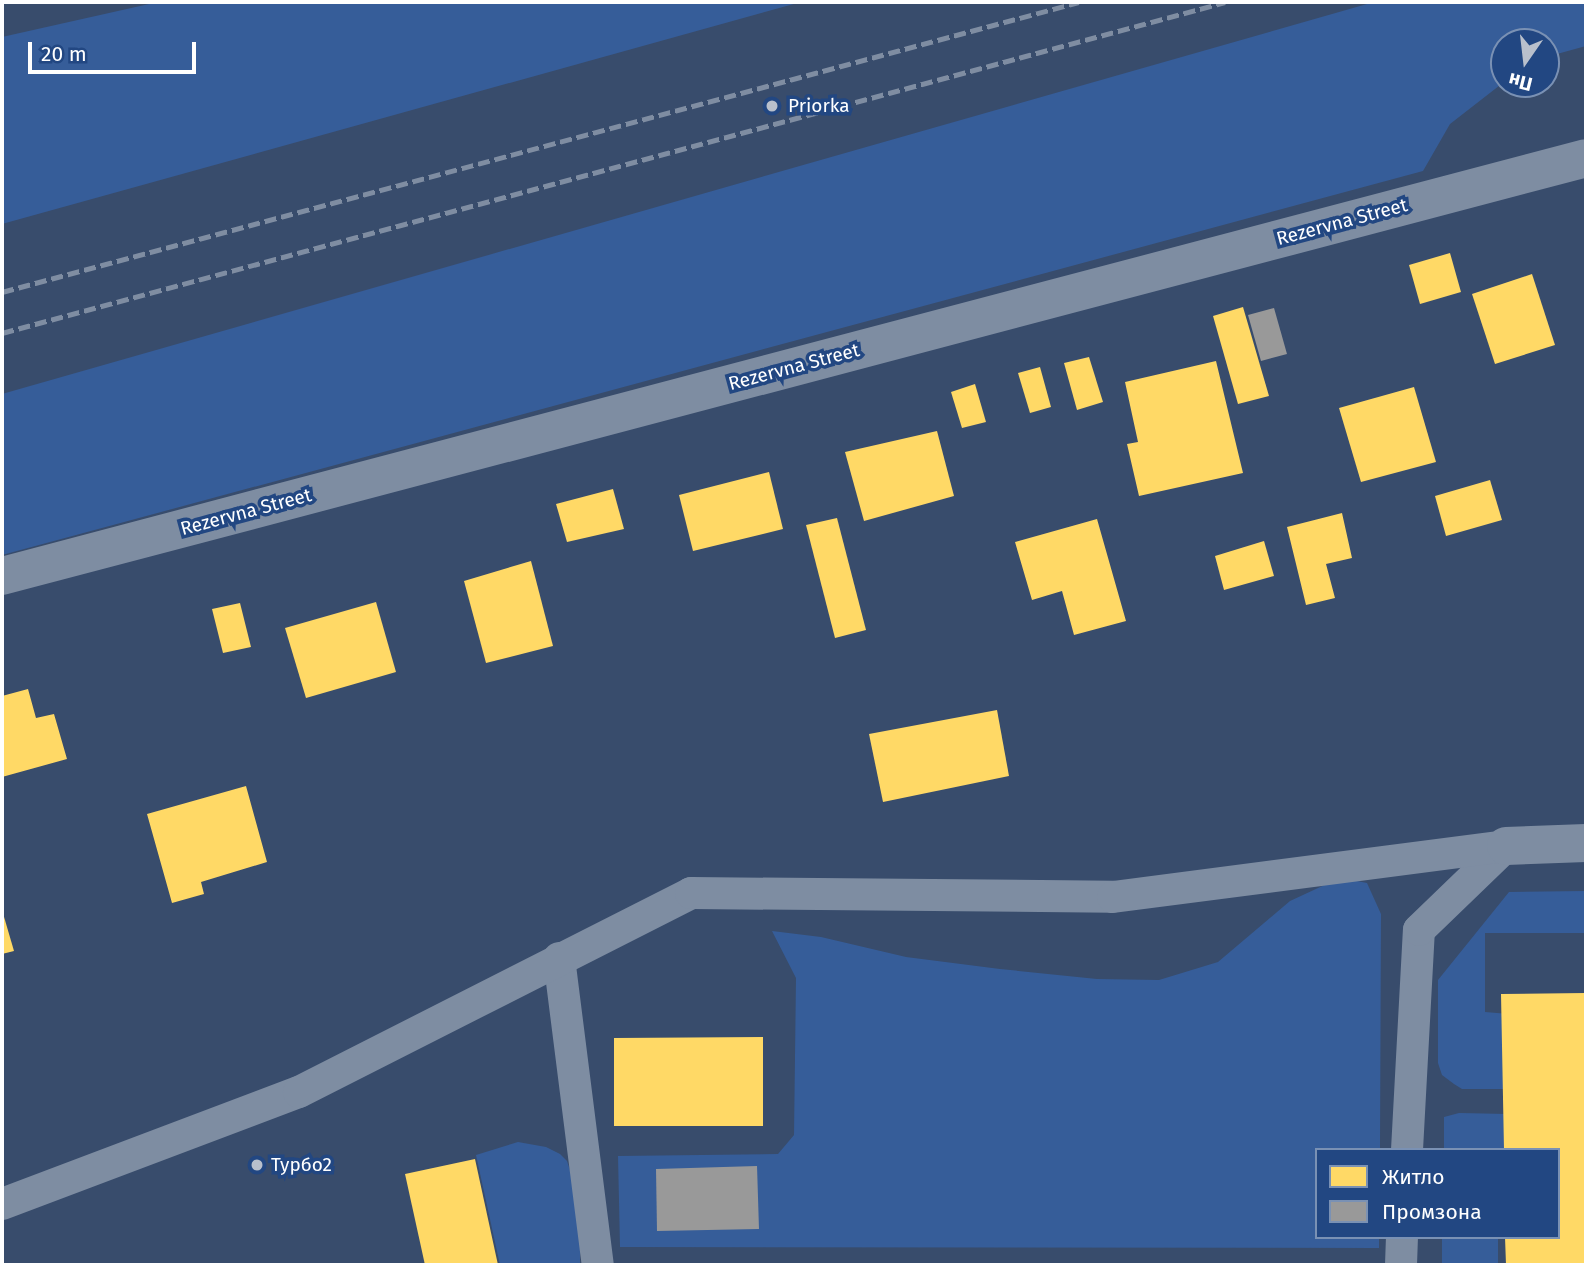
<!DOCTYPE html>
<meta charset="utf-8">
<style>
body{margin:0}
#map{position:relative;width:1588px;height:1267px;overflow:hidden;background:#384c6c;font-family:"Fira Sans",sans-serif}
div>[style]{position:absolute}
.green>*{inset:0;background:#365d99}
.homes>*{inset:0;background:#ffd966}
.industry>*{inset:0;background:#999}
.service>*{height:32px;margin:-16px;padding:0 16px;transform-origin:16px;border-radius:16px;background:#7e8da2}
.minor>*{height:38px;margin:-19px;padding:0 19px;transform-origin:19px;border-radius:19px;background:#7e8da2}
.rail>*{height:5px;margin-top:-2.5px;transform-origin:0;background:repeating-linear-gradient(90deg,#7f8da2 0 12px,transparent 0 17px)}
.dots>*{width:19px;height:19px;translate:-50% -50%;box-sizing:border-box;border:4px solid #224782;border-radius:50%}
span{translate:-50% -50%;white-space:nowrap;text-align:center;line-height:1.15;-webkit-text-stroke:7px #224782;paint-order:stroke}
.poi-label{font-size:19px;color:#fff}
.left{translate:0 -50%;text-align:left}
.street-label{font-size:19px;color:#fff}
.frame{position:absolute;inset:0;border:4px solid #fff;pointer-events:none}
.legend{position:absolute;left:1315px;top:1148px;width:245px;height:91px;box-sizing:border-box;background:#224782;border:2px solid #7a91b4;margin:0;padding:9px 12px;list-style:none;font-size:21px;color:#fff}
.legend li{display:flex;align-items:center;gap:14px;height:35px}
.legend b{width:35px;border:2px solid #7a91b4}
.north{position:absolute;left:1490px;top:28px;width:70px;height:70px;box-sizing:border-box;background:#224782;border:2px solid #7a91b4;border-radius:50%;rotate:194deg;font-size:19px;font-weight:700;line-height:28px;text-align:center;color:#fff}
.north::after{content:'';display:block;margin:auto;width:24px;height:32px;background:#b9c0cc;clip-path:polygon(50% 0,100% 100%,50% 72%,0 100%)}
.scale{position:absolute;left:28px;top:42px;width:168px;height:32px;box-sizing:border-box;border:4px solid #fff;border-top:0;padding-left:9px;font-size:21px;line-height:24px;white-space:nowrap;color:#fff;-webkit-text-stroke:5px #224782;paint-order:stroke}
</style>
<div id="map">
<div class="green">
<div style="clip-path:polygon(158px 2px,801px 2px,2px 224px,2px 37px)"></div>
<div style="clip-path:polygon(1374px 2px,1586px 2px,1586px 46px,1546px 57px,1546px 42px,1504px 42px,1504px 82px,1450px 124px,1423px 171px,2px 555px,2px 394px)"></div>
<div style="clip-path:polygon(1352px 880px,1367px 883px,1381px 914px,1380px 1150px,1317px 1150px,1317px 1237px,1379px 1237px,1379px 1248px,620px 1247px,618px 1156px,778px 1154px,794px 1135px,796px 978px,772px 931px,821px 937px,906px 957px,1000px 969px,1097px 979px,1159px 980px,1218px 962px,1290px 901px,1331px 882px)"></div>
<div style="clip-path:polygon(1586px 891px,1586px 933px,1485px 933px,1485px 1012px,1509px 1014px,1507px 1089px,1462px 1089px,1454px 1084px,1442px 1075px,1438px 1063px,1438px 980px,1509px 892px)"></div>
<div style="clip-path:polygon(1459px 1113px,1508px 1114px,1508px 1150px,1444px 1150px,1444px 1117px)"></div>
<div style="clip-path:polygon(518px 1142px,546px 1147px,560px 1154px,567px 1161px,580px 1200px,580px 1265px,500px 1265px,476px 1155px)"></div>
<div style="clip-path:polygon(1442px 1237px,1498px 1237px,1498px 1265px,1442px 1265px)"></div>
</div>
<div class="homes">
<div style="clip-path:polygon(1450px 253px,1461px 292px,1420px 304px,1409px 265px)"></div>
<div style="clip-path:polygon(1532px 274px,1555px 345px,1495px 364px,1472px 294px)"></div>
<div style="clip-path:polygon(1243px 307px,1269px 396px,1238px 404px,1213px 316px)"></div>
<div style="clip-path:polygon(1089px 357px,1103px 402px,1077px 410px,1064px 363px)"></div>
<div style="clip-path:polygon(1216px 361px,1243px 473px,1139px 496px,1127px 444px,1138px 442px,1125px 382px)"></div>
<div style="clip-path:polygon(1040px 367px,1051px 407px,1030px 413px,1018px 373px)"></div>
<div style="clip-path:polygon(975px 384px,986px 422px,962px 428px,951px 392px)"></div>
<div style="clip-path:polygon(1414px 387px,1436px 462px,1361px 482px,1339px 408px)"></div>
<div style="clip-path:polygon(937px 431px,954px 496px,864px 521px,845px 452px)"></div>
<div style="clip-path:polygon(769px 472px,783px 529px,693px 551px,679px 495px)"></div>
<div style="clip-path:polygon(1490px 480px,1502px 520px,1446px 536px,1435px 496px)"></div>
<div style="clip-path:polygon(613px 489px,624px 529px,567px 542px,556px 504px)"></div>
<div style="clip-path:polygon(1342px 513px,1352px 558px,1326px 564px,1335px 598px,1306px 605px,1287px 527px)"></div>
<div style="clip-path:polygon(837px 518px,866px 630px,835px 638px,806px 525px)"></div>
<div style="clip-path:polygon(1097px 519px,1126px 621px,1074px 635px,1062px 591px,1032px 600px,1015px 542px)"></div>
<div style="clip-path:polygon(1264px 541px,1274px 576px,1224px 590px,1215px 556px)"></div>
<div style="clip-path:polygon(531px 561px,553px 646px,486px 663px,464px 581px)"></div>
<div style="clip-path:polygon(376px 602px,396px 672px,306px 698px,285px 628px)"></div>
<div style="clip-path:polygon(240px 603px,251px 647px,223px 653px,212px 609px)"></div>
<div style="clip-path:polygon(28px 689px,36px 718px,54px 714px,67px 759px,2px 777px,2px 696px)"></div>
<div style="clip-path:polygon(997px 710px,1009px 776px,883px 802px,869px 734px)"></div>
<div style="clip-path:polygon(246px 786px,267px 862px,201px 882px,204px 894px,172px 903px,147px 814px)"></div>
<div style="clip-path:polygon(2px 910px,14px 951px,2px 954px)"></div>
<div style="clip-path:polygon(1586px 993px,1586px 1265px,1506px 1265px,1505px 1237px,1558px 1237px,1558px 1150px,1504px 1150px,1501px 994px)"></div>
<div style="clip-path:polygon(763px 1037px,763px 1126px,614px 1126px,614px 1038px)"></div>
<div style="clip-path:polygon(475px 1159px,498px 1265px,425px 1265px,405px 1174px)"></div>
</div>
<div class="industry">
<div style="clip-path:polygon(1274px 308px,1287px 354px,1261px 361px,1248px 315px)"></div>
<div style="clip-path:polygon(757px 1166px,759px 1229px,657px 1231px,656px 1169px)"></div>
</div>
<div class="service">
<div style="left:559px;top:958px;width:309px;rotate:82.8deg"></div>
<div style="left:1407px;top:1150px;width:220px;rotate:-86.9deg"></div>
<div style="left:1419px;top:930px;width:121px;rotate:-44deg"></div>
<div style="left:2px;top:1204px;width:317px;rotate:-20.7deg"></div>
<div style="left:299px;top:1092px;width:440px;rotate:-26.9deg"></div>
<div style="left:691px;top:893px;width:422px;rotate:0.5deg"></div>
<div style="left:1113px;top:897px;width:396px;rotate:-7.4deg"></div>
<div style="left:1401px;top:1265px;width:28px;rotate:-88deg"></div>
</div>
<div class="minor">
<div style="left:2px;top:576px;width:1638px;rotate:-14.78deg"></div>
<div style="left:1506px;top:846px;width:80px;rotate:-2.1deg"></div>
</div>
<div class="rail">
<div style="left:2px;top:292px;width:1115px;rotate:-15.07deg"></div>
<div style="left:2px;top:333px;width:1267px;rotate:-15.14deg"></div>
</div>
<div class="dots">
<div style="left:772px;top:106px;background:#b9c0cc"></div>
<div style="left:257px;top:1165px;background:#b9c0cc"></div>
</div>
<div class="poi-label">
<span class="left" style="left:788px;top:106px">Priorka</span>
<span class="left" style="left:271px;top:1165px">Турбо2</span>
</div>
<div class="street-label">
<span style="left:1342px;top:222px;rotate:-15deg">Rezervna Street</span>
<span style="left:794px;top:367px;rotate:-15deg">Rezervna Street</span>
<span style="left:246px;top:512px;rotate:-15deg">Rezervna Street</span>
</div>
<div class="frame"></div>
<ul class="legend">
<li><b style="height:19px;background:#ffd966"></b>Житло</li>
<li><b style="height:19px;background:#999"></b>Промзона</li>
</ul>
<div class="north">Пн</div>
<div class="scale">20 m</div>
</div>
